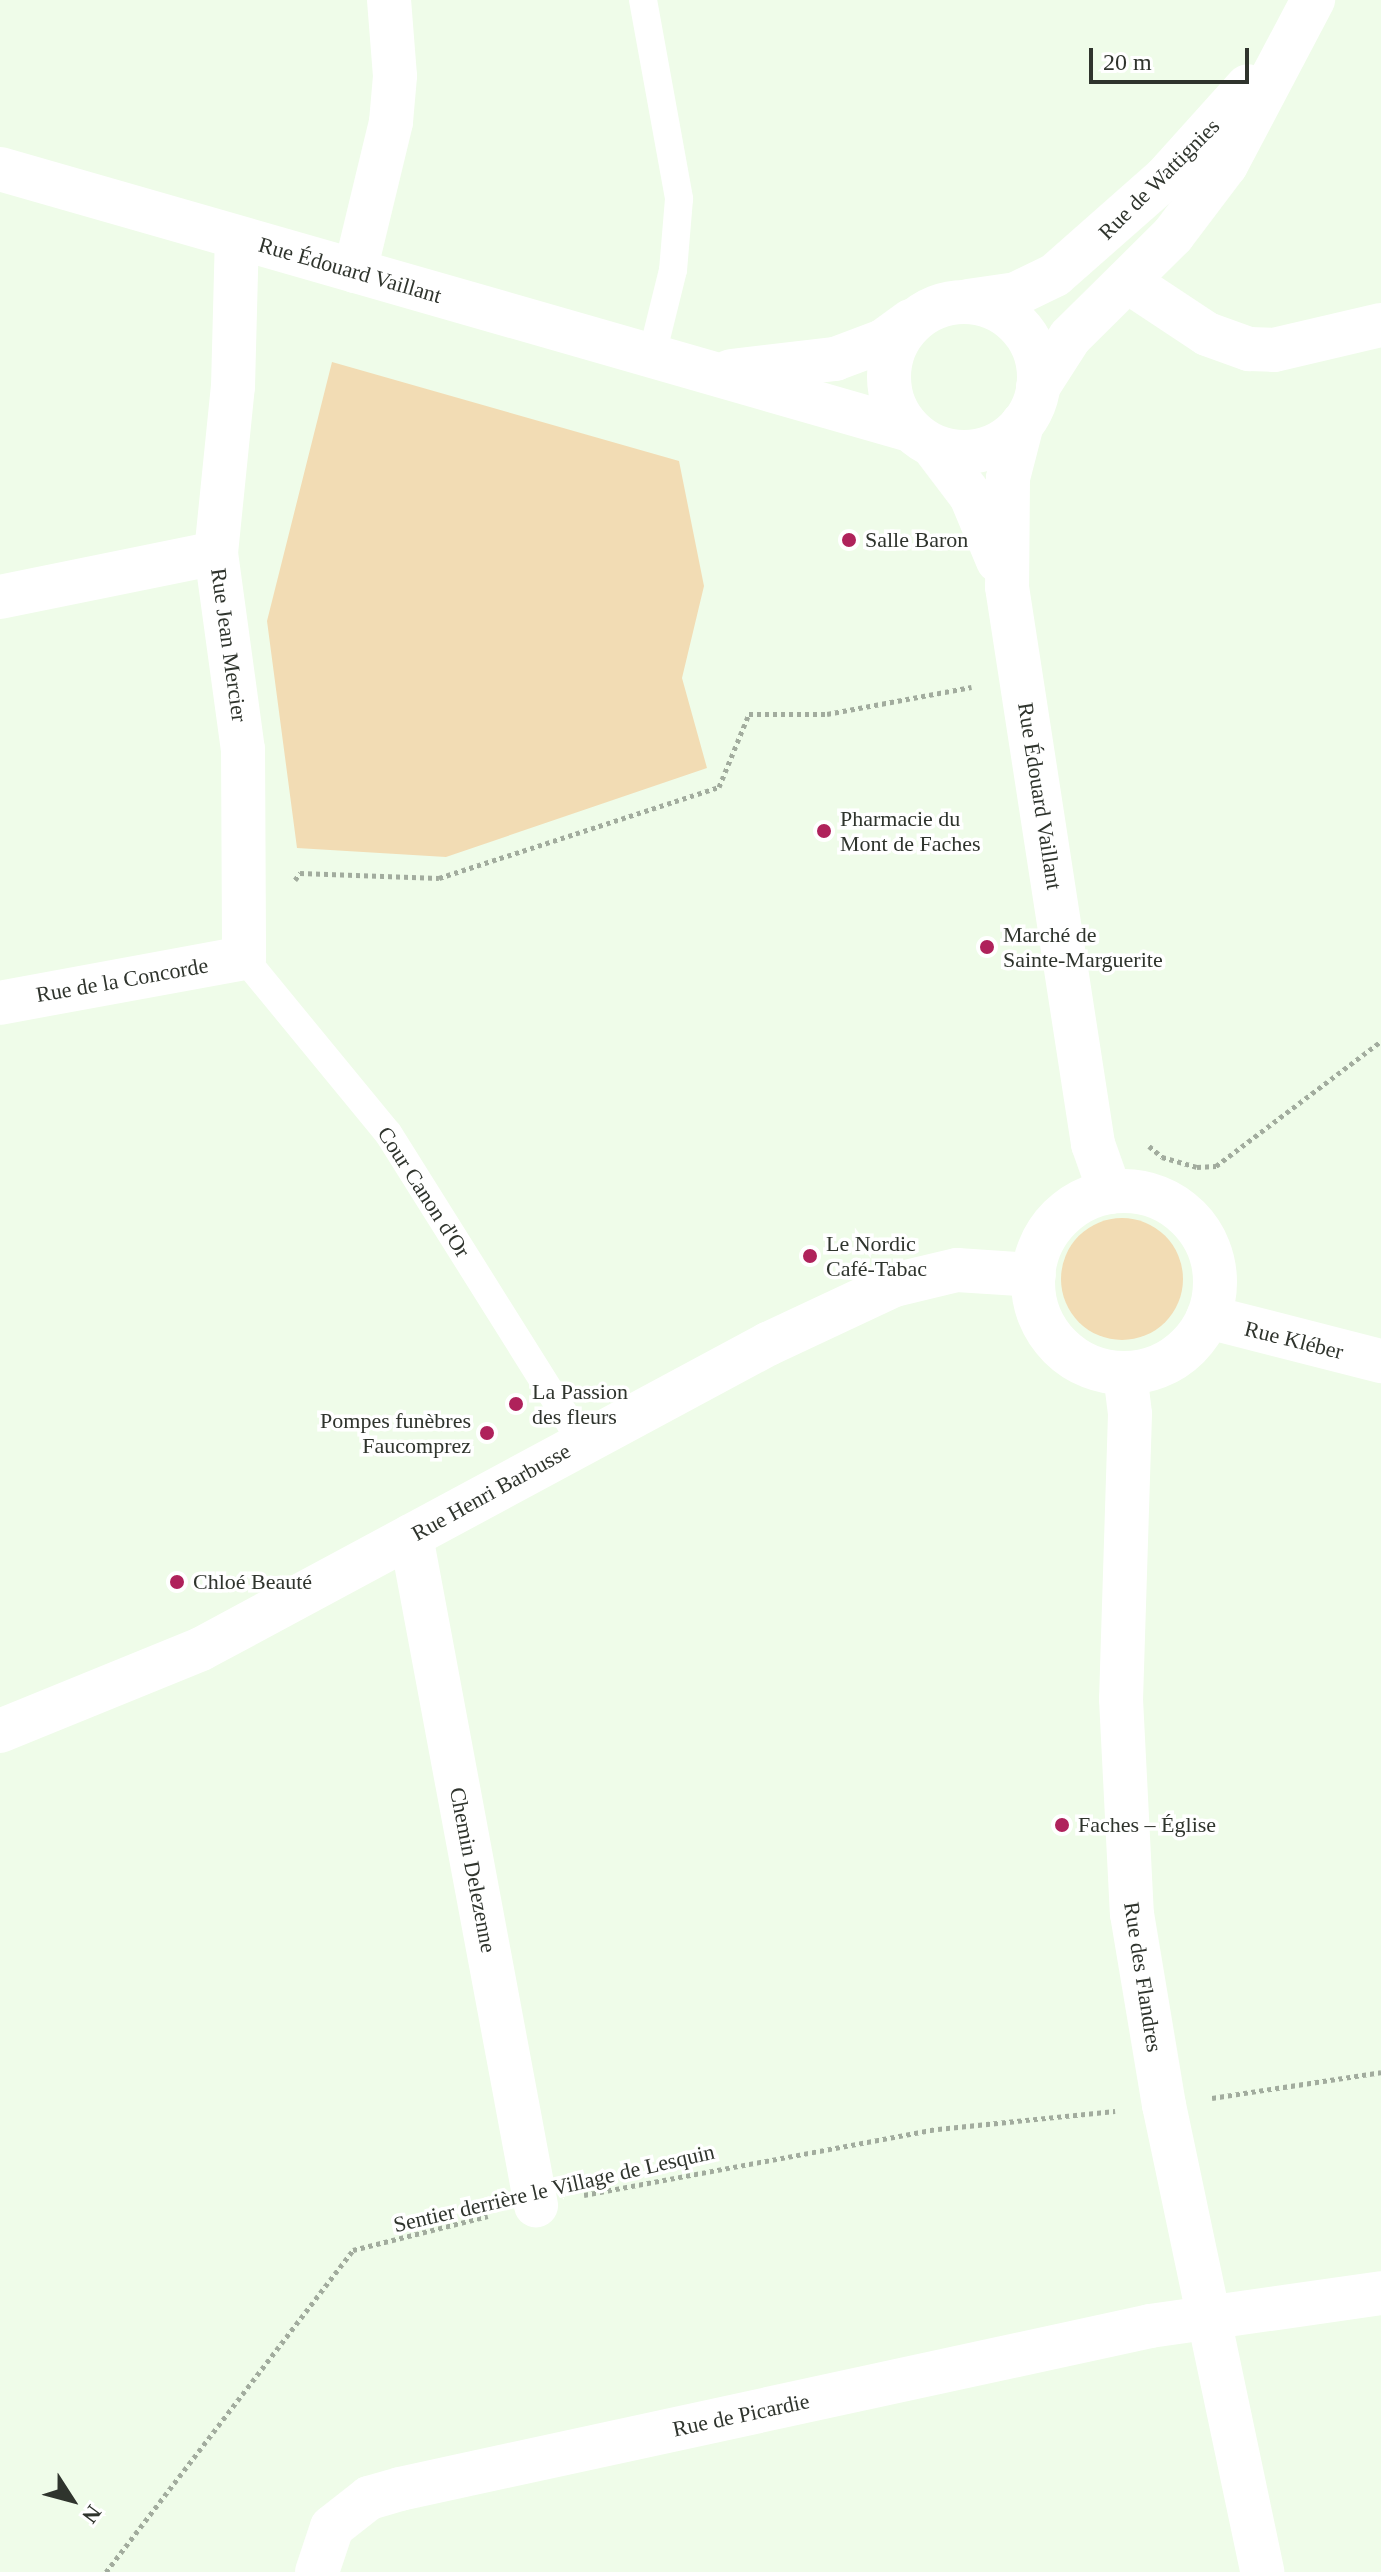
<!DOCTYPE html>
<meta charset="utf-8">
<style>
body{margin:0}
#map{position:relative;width:1381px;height:2572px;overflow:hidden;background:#effce9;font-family:Georgia,serif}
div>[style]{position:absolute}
.green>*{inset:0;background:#f2dcb4}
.round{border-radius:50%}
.path>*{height:5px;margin-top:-2.5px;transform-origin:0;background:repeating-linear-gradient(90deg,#a2ac9e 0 4px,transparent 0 8px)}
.service>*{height:28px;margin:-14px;padding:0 14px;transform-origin:14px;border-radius:14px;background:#fff}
.minor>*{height:44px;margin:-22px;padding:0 22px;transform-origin:22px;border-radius:22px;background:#fff}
.tertiary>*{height:44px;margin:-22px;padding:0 22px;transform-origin:22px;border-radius:22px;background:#fff}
.tertiary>.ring{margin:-22px;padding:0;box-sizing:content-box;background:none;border:44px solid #fff;border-radius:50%}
.dots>*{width:22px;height:22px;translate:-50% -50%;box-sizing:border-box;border:4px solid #fff;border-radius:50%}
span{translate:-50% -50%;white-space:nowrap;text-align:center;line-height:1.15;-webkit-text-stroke:7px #fff;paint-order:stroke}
.street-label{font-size:22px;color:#2f342d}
.poi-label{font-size:22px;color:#2f342d}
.left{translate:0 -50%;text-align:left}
.right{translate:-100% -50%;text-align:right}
.north{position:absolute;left:32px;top:2460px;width:80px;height:80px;-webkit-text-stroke:6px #fff;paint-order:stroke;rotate:126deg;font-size:22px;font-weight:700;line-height:32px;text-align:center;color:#2f342d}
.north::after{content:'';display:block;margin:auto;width:28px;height:36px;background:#2f342d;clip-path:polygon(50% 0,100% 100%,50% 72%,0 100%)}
.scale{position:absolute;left:1089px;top:48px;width:160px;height:36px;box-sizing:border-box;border:4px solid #2f342d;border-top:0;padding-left:10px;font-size:24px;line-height:28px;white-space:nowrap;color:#2f342d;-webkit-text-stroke:6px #fff;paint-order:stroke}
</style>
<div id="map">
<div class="green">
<div style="clip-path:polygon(332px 362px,679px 461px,704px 586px,682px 678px,707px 768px,446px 857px,297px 848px,267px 621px)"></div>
<div class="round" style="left:1061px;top:1218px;width:122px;height:122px"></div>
</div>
<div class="path">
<div style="left:295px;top:880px;width:9px;rotate:-54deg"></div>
<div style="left:300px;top:873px;width:139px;rotate:2.1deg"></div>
<div style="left:439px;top:878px;width:294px;rotate:-18deg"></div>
<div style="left:719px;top:787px;width:79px;rotate:-67.7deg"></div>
<div style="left:749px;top:714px;width:78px"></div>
<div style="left:827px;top:714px;width:147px;rotate:-10.6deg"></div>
<div style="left:1149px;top:1146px;width:17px;rotate:40deg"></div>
<div style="left:1162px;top:1157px;width:36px;rotate:16deg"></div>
<div style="left:1197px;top:1167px;width:19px;rotate:-3deg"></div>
<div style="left:1216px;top:1166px;width:207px;rotate:-37.1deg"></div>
<div style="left:1212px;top:2098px;width:171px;rotate:-8.7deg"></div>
<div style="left:584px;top:2195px;width:360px;rotate:-10.6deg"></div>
<div style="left:938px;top:2129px;width:178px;rotate:-5.8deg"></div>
<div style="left:106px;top:2572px;width:406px;rotate:-52.5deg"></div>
<div style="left:353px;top:2250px;width:139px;rotate:-14.1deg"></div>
</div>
<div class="service">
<div style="left:643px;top:0;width:202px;rotate:79.7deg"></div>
<div style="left:679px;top:199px;width:71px;rotate:94.8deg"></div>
<div style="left:673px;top:270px;width:88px;rotate:103.9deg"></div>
<div style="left:244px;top:958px;width:227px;rotate:50.6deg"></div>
<div style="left:388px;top:1133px;width:365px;rotate:57.9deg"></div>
</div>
<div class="minor">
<div style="left:355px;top:271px;width:153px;rotate:-76.4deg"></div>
<div style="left:391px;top:122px;width:46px;rotate:-85deg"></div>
<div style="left:395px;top:76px;width:76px;rotate:-94.5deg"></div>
<div style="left:1127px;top:281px;width:96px;rotate:33.5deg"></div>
<div style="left:1207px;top:334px;width:45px;rotate:19.7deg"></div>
<div style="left:1249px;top:349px;width:25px;rotate:2deg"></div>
<div style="left:1274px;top:350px;width:110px;rotate:-13.2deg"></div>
<div style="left:216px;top:553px;width:167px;rotate:-84.2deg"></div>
<div style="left:233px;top:387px;width:148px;rotate:-88.5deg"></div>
<div style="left:0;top:597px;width:220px;rotate:-11.5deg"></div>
<div style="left:216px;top:553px;width:198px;rotate:82.2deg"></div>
<div style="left:243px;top:749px;width:209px;rotate:89.7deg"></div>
<div style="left:244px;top:958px;width:248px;rotate:169.6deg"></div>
<div style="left:1125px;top:1373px;width:41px;rotate:83deg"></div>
<div style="left:1130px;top:1414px;width:285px;rotate:91.8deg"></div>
<div style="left:1121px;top:1699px;width:215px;rotate:87.1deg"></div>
<div style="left:1132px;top:1914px;width:194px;rotate:80.5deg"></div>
<div style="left:1164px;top:2105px;width:477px;rotate:78.1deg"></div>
<div style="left:411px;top:1536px;width:681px;rotate:79.42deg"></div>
<div style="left:317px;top:2572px;width:47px;rotate:-71.6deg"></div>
<div style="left:332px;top:2527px;width:47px;rotate:-38.1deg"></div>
<div style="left:369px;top:2498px;width:32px;rotate:-16deg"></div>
<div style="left:400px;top:2489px;width:768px;rotate:-12.26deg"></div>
<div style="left:1150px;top:2326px;width:233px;rotate:-8.1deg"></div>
</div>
<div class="tertiary">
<div style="left:0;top:169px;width:947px;rotate:16deg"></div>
<div style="left:968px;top:301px;width:49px;rotate:-8.3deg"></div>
<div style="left:1016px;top:294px;width:43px;rotate:-26deg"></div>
<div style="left:1055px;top:275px;width:148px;rotate:-41.4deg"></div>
<div style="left:1166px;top:177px;width:122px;rotate:-48deg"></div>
<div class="ring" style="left:889px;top:302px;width:106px;height:106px"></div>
<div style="left:731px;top:371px;width:105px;rotate:-6.6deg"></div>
<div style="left:835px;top:359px;width:51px;rotate:-20.6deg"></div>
<div style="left:883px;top:341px;width:34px;rotate:-36deg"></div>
<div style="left:1038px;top:387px;width:59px;rotate:-57.4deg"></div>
<div style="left:1070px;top:337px;width:145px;rotate:-44.7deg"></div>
<div style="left:1173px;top:235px;width:88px;rotate:-52.9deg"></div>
<div style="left:1226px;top:165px;width:187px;rotate:-62.2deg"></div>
<div style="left:1022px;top:424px;width:56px;rotate:104.5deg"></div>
<div style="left:1008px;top:478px;width:109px;rotate:90.5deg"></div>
<div style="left:1007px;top:587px;width:564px;rotate:81.22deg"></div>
<div style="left:1093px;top:1144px;width:51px;rotate:70.5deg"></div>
<div style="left:933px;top:446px;width:63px;rotate:52.8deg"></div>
<div style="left:971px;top:496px;width:70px;rotate:67.4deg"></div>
<div class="ring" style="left:1033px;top:1191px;width:138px;height:138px"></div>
<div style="left:1208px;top:1317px;width:179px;rotate:14.3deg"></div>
<div style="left:0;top:1731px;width:217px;rotate:-22.2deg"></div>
<div style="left:201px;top:1649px;width:644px;rotate:-28.28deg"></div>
<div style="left:768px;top:1344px;width:139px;rotate:-25.1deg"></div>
<div style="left:894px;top:1285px;width:65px;rotate:-13.4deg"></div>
<div style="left:957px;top:1270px;width:77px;rotate:3.7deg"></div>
</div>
<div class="dots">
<div style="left:849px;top:540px;background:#af225b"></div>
<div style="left:824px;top:831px;background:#af225b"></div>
<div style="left:987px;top:947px;background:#af225b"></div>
<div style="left:810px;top:1256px;background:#af225b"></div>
<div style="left:516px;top:1404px;background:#af225b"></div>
<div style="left:487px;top:1433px;background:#af225b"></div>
<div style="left:177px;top:1582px;background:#af225b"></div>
<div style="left:1062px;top:1825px;background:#af225b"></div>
</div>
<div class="street-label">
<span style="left:1159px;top:179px;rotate:-45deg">Rue de Wattignies</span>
<span style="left:350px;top:270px;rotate:16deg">Rue Édouard Vaillant</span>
<span style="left:229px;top:645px;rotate:82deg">Rue Jean Mercier</span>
<span style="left:1040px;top:796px;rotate:81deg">Rue Édouard Vaillant</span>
<span style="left:122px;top:980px;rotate:-10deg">Rue de la Concorde</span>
<span style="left:424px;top:1192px;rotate:57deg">Cour Canon d'Or</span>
<span style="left:1294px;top:1340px;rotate:14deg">Rue Kléber</span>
<span style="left:491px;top:1492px;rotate:-29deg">Rue Henri Barbusse</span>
<span style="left:473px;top:1870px;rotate:79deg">Chemin Delezenne</span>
<span style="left:1143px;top:1977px;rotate:81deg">Rue des Flandres</span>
<span style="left:554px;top:2188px;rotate:-13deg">Sentier derrière le Village de Lesquin</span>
<span style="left:741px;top:2415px;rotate:-12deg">Rue de Picardie</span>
</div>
<div class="poi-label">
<span class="left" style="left:865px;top:540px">Salle Baron</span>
<span class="left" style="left:840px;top:831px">Pharmacie du<br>Mont de Faches</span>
<span class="left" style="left:1003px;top:947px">Marché de<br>Sainte-Marguerite</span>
<span class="left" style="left:826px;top:1256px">Le Nordic<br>Café-Tabac</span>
<span class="left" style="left:532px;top:1404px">La Passion<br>des fleurs</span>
<span class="right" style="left:471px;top:1433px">Pompes funèbres<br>Faucomprez</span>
<span class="left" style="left:193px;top:1582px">Chloé Beauté</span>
<span class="left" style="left:1078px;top:1825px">Faches – Église</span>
</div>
<div class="north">N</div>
<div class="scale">20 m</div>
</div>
